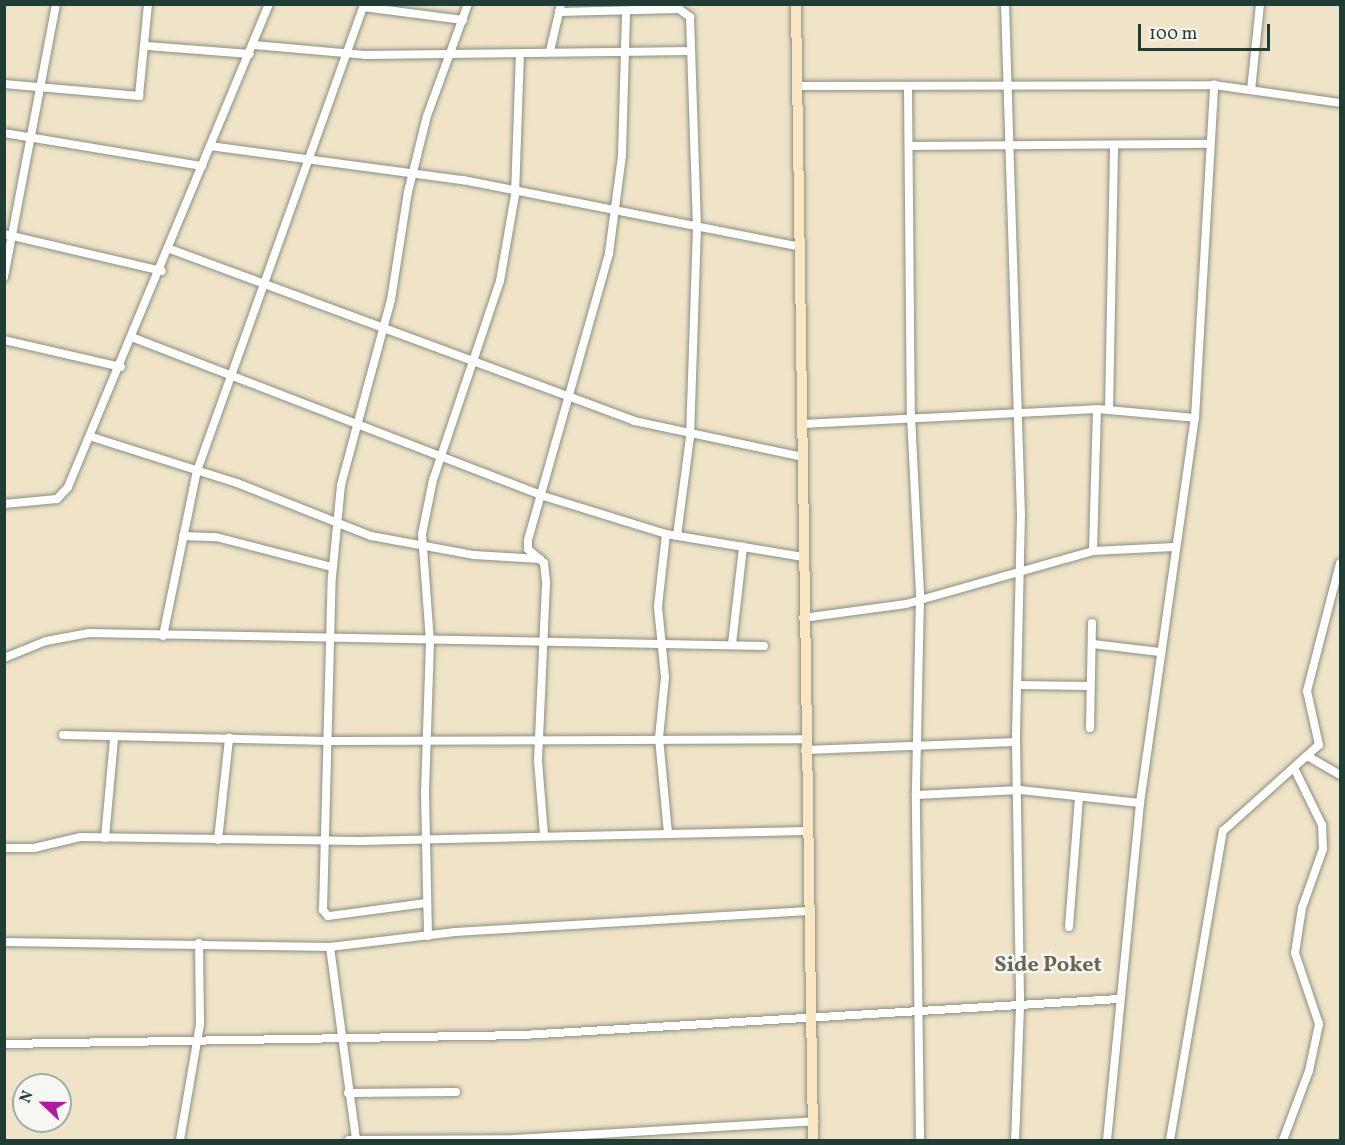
<!DOCTYPE html>
<style>
body{margin:0}
#map{position:relative;width:1345px;height:1145px;overflow:hidden;background:#efe3c8;font-family:Vollkorn,serif}
div>[style]{position:absolute}
.roads{filter:drop-shadow(0 0 2px #87907e) drop-shadow(0 0 2px #87907e)}
.street>*{height:8px;margin:-4px;padding:0 4px;transform-origin:4px;border-radius:4px;background:#fff}
.secondary>*{height:10px;margin:-5px;padding:0 5px;transform-origin:5px;border-radius:5px;background:#fbe6c3}
span{translate:-50% -50%;white-space:nowrap;text-align:center;line-height:1.15;-webkit-text-stroke:5px #f6f6f2;paint-order:stroke}
.neighbourhood-label{font-size:22px;color:#656753;font-weight:700}
.frame{position:absolute;inset:0;border:6px solid #1f3d34;pointer-events:none}
.north{position:absolute;left:12px;top:1073px;width:60px;height:60px;box-sizing:border-box;background:#f6f6f2;border:2px solid #a0aca6;border-radius:50%;rotate:292deg;font-size:16px;font-weight:700;line-height:24px;text-align:center;color:#1f3d34}
.north::after{content:'';display:block;margin:auto;width:21px;height:27px;background:#b5179e;clip-path:polygon(50% 0,100% 100%,50% 72%,0 100%)}
.scale{position:absolute;left:1138px;top:24px;width:132px;height:27px;box-sizing:border-box;border:3px solid #1f3d34;border-top:0;padding-left:8px;font-size:18px;line-height:21px;white-space:nowrap;color:#1f3d34;-webkit-text-stroke:4px #f6f6f2;paint-order:stroke}
</style>
<div id="map">
<div class="roads">
<div class="street">
<div style="left:1005px;top:4px;width:511px;rotate:88.21deg"></div>
<div style="left:1021px;top:515px;width:227px;rotate:91.3deg"></div>
<div style="left:1016px;top:742px;width:264px;rotate:89.1deg"></div>
<div style="left:1020px;top:1006px;width:134px;rotate:92.1deg"></div>
<div style="left:363px;top:7px;width:101px;rotate:7.4deg"></div>
<div style="left:559px;top:12px;width:120px;rotate:-1.4deg"></div>
<div style="left:679px;top:9px;width:14px;rotate:36deg"></div>
<div style="left:690px;top:17px;width:210px;rotate:88.1deg"></div>
<div style="left:697px;top:227px;width:210px;rotate:91.9deg"></div>
<div style="left:690px;top:437px;width:100px;rotate:97.5deg"></div>
<div style="left:254px;top:45px;width:111px;rotate:5.1deg"></div>
<div style="left:365px;top:55px;width:326px;rotate:-0.7deg"></div>
<div style="left:147px;top:46px;width:103px;rotate:4.4deg"></div>
<div style="left:550px;top:51px;width:48px;rotate:-76.8deg"></div>
<div style="left:4px;top:84px;width:136px;rotate:5.1deg"></div>
<div style="left:139px;top:96px;width:92px;rotate:-84.4deg"></div>
<div style="left:797px;top:86px;width:417px;rotate:-0.1deg"></div>
<div style="left:1214px;top:85px;width:127px;rotate:8.1deg"></div>
<div style="left:908px;top:90px;width:326px;rotate:89.5deg"></div>
<div style="left:911px;top:416px;width:180px;rotate:87.1deg"></div>
<div style="left:920px;top:596px;width:199px;rotate:91.2deg"></div>
<div style="left:1251px;top:90px;width:86px;rotate:-84deg"></div>
<div style="left:4px;top:133px;width:201px;rotate:9.5deg"></div>
<div style="left:210px;top:146px;width:255px;rotate:7.7deg"></div>
<div style="left:463px;top:180px;width:344px;rotate:11.2deg"></div>
<div style="left:909px;top:146px;width:301px;rotate:-0.4deg"></div>
<div style="left:4px;top:234px;width:162px;rotate:13.2deg"></div>
<div style="left:170px;top:249px;width:495px;rotate:20.3deg"></div>
<div style="left:634px;top:421px;width:173px;rotate:12deg"></div>
<div style="left:4px;top:277px;width:278px;rotate:-79.2deg"></div>
<div style="left:134px;top:338px;width:435px;rotate:21.1deg"></div>
<div style="left:540px;top:495px;width:132px;rotate:17.2deg"></div>
<div style="left:666px;top:534px;width:139px;rotate:9.5deg"></div>
<div style="left:4px;top:340px;width:120px;rotate:13deg"></div>
<div style="left:1109px;top:410px;width:265px;rotate:-88.9deg"></div>
<div style="left:803px;top:424px;width:294px;rotate:-2.9deg"></div>
<div style="left:1097px;top:409px;width:98px;rotate:5.2deg"></div>
<div style="left:92px;top:437px;width:152px;rotate:17.6deg"></div>
<div style="left:237px;top:483px;width:144px;rotate:21.6deg"></div>
<div style="left:371px;top:536px;width:105px;rotate:10.5deg"></div>
<div style="left:474px;top:555px;width:66px;rotate:3.5deg"></div>
<div style="left:4px;top:504px;width:53px;rotate:-5.4deg"></div>
<div style="left:57px;top:499px;width:16px;rotate:-47deg"></div>
<div style="left:68px;top:487px;width:523px;rotate:-67.41deg"></div>
<div style="left:666px;top:534px;width:73px;rotate:96.3deg"></div>
<div style="left:658px;top:607px;width:70px;rotate:84.3deg"></div>
<div style="left:665px;top:677px;width:61px;rotate:95.6deg"></div>
<div style="left:659px;top:738px;width:95px;rotate:84.6deg"></div>
<div style="left:183px;top:536px;width:33px;rotate:2deg"></div>
<div style="left:216px;top:537px;width:120px;rotate:14.5deg"></div>
<div style="left:1093px;top:551px;width:142px;rotate:-88.4deg"></div>
<div style="left:803px;top:618px;width:104px;rotate:-7.7deg"></div>
<div style="left:906px;top:604px;width:194px;rotate:-15.8deg"></div>
<div style="left:1093px;top:551px;width:81px;rotate:-2.8deg"></div>
<div style="left:163px;top:636px;width:168px;rotate:-78.4deg"></div>
<div style="left:197px;top:471px;width:496px;rotate:-70.3deg"></div>
<div style="left:732px;top:644px;width:98px;rotate:-83.5deg"></div>
<div style="left:1093px;top:644px;width:67px;rotate:6.8deg"></div>
<div style="left:4px;top:658px;width:45px;rotate:-22deg"></div>
<div style="left:46px;top:641px;width:44px;rotate:-10.5deg"></div>
<div style="left:89px;top:633px;width:675px;rotate:1.1deg"></div>
<div style="left:1018px;top:685px;width:72px;rotate:0.8deg"></div>
<div style="left:1090px;top:728px;width:105px;rotate:-88.9deg"></div>
<div style="left:63px;top:735px;width:266px;rotate:1.3deg"></div>
<div style="left:329px;top:741px;width:476px;rotate:-0.2deg"></div>
<div style="left:805px;top:750px;width:211px;rotate:-2.2deg"></div>
<div style="left:1309px;top:757px;width:36px;rotate:30deg"></div>
<div style="left:544px;top:835px;width:75px;rotate:-94.6deg"></div>
<div style="left:538px;top:760px;width:178px;rotate:-87.4deg"></div>
<div style="left:546px;top:582px;width:19px;rotate:-96deg"></div>
<div style="left:544px;top:563px;width:21px;rotate:-139deg"></div>
<div style="left:528px;top:549px;width:9px;rotate:-90deg"></div>
<div style="left:528px;top:540px;width:298px;rotate:-74.2deg"></div>
<div style="left:609px;top:253px;width:98px;rotate:-82.4deg"></div>
<div style="left:622px;top:156px;width:143px;rotate:-88.4deg"></div>
<div style="left:105px;top:838px;width:99px;rotate:-84.8deg"></div>
<div style="left:218px;top:840px;width:103px;rotate:-83.8deg"></div>
<div style="left:4px;top:848px;width:30px"></div>
<div style="left:34px;top:848px;width:47px;rotate:-13.4deg"></div>
<div style="left:80px;top:837px;width:280px;rotate:0.8deg"></div>
<div style="left:360px;top:841px;width:446px;rotate:-1.3deg"></div>
<div style="left:426px;top:903px;width:99px;rotate:172.4deg"></div>
<div style="left:328px;top:916px;width:8px;rotate:-130deg"></div>
<div style="left:323px;top:910px;width:333px;rotate:-88.5deg"></div>
<div style="left:332px;top:577px;width:92px;rotate:-84.4deg"></div>
<div style="left:341px;top:485px;width:192px;rotate:-74.9deg"></div>
<div style="left:391px;top:300px;width:109px;rotate:-81.1deg"></div>
<div style="left:408px;top:192px;width:78px;rotate:-76deg"></div>
<div style="left:427px;top:116px;width:119px;rotate:-69.9deg"></div>
<div style="left:1069px;top:927px;width:130px;rotate:-85.6deg"></div>
<div style="left:428px;top:936px;width:144px;rotate:-91.2deg"></div>
<div style="left:425px;top:792px;width:151px;rotate:-88.1deg"></div>
<div style="left:430px;top:641px;width:107px;rotate:-94.3deg"></div>
<div style="left:422px;top:534px;width:55px;rotate:-78.5deg"></div>
<div style="left:433px;top:480px;width:210px;rotate:-71.4deg"></div>
<div style="left:500px;top:281px;width:87px;rotate:-80.1deg"></div>
<div style="left:515px;top:195px;width:141px;rotate:-88deg"></div>
<div style="left:4px;top:942px;width:326px;rotate:0.9deg"></div>
<div style="left:330px;top:947px;width:126px;rotate:-6.8deg"></div>
<div style="left:455px;top:932px;width:354px;rotate:-3.4deg"></div>
<div style="left:330px;top:947px;width:195px;rotate:82.3deg"></div>
<div style="left:4px;top:1044px;width:519px;rotate:-0.99deg"></div>
<div style="left:523px;top:1035px;width:597px;rotate:-3.46deg"></div>
<div style="left:348px;top:1093px;width:108px;rotate:-0.5deg"></div>
<div style="left:180px;top:1140px;width:118px;rotate:-80.2deg"></div>
<div style="left:200px;top:1024px;width:81px;rotate:-90.7deg"></div>
<div style="left:349px;top:1140px;width:166px;rotate:-0.3deg"></div>
<div style="left:515px;top:1139px;width:300px;rotate:-3.4deg"></div>
<div style="left:920px;top:1140px;width:345px;rotate:-90.7deg"></div>
<div style="left:916px;top:795px;width:104px;rotate:-2.8deg"></div>
<div style="left:1020px;top:790px;width:121px;rotate:6.2deg"></div>
<div style="left:1107px;top:1140px;width:339px;rotate:-84.4deg"></div>
<div style="left:1140px;top:803px;width:389px;rotate:-81.9deg"></div>
<div style="left:1195px;top:418px;width:334px;rotate:-86.7deg"></div>
<div style="left:1170px;top:1140px;width:314px;rotate:-80.3deg"></div>
<div style="left:1223px;top:831px;width:129px;rotate:-41.9deg"></div>
<div style="left:1319px;top:745px;width:55px;rotate:-102.5deg"></div>
<div style="left:1307px;top:691px;width:132px;rotate:-75.5deg"></div>
<div style="left:1283px;top:1140px;width:74px;rotate:-69.4deg"></div>
<div style="left:1309px;top:1071px;width:48px;rotate:-78deg"></div>
<div style="left:1319px;top:1024px;width:75px;rotate:-108.7deg"></div>
<div style="left:1295px;top:953px;width:46px;rotate:-81.2deg"></div>
<div style="left:1302px;top:908px;width:63px;rotate:-70.4deg"></div>
<div style="left:1323px;top:849px;width:24px;rotate:-92deg"></div>
<div style="left:1322px;top:825px;width:64px;rotate:-116.2deg"></div>
</div>
<div class="secondary">
<div style="left:796px;top:4px;width:1136px;rotate:89.14deg"></div>
</div>
</div>
<div class="neighbourhood-label">
<span style="left:1048px;top:966px">Side Poket</span>
</div>
<div class="frame"></div>
<div class="north">N</div>
<div class="scale">100 m</div>
</div>
